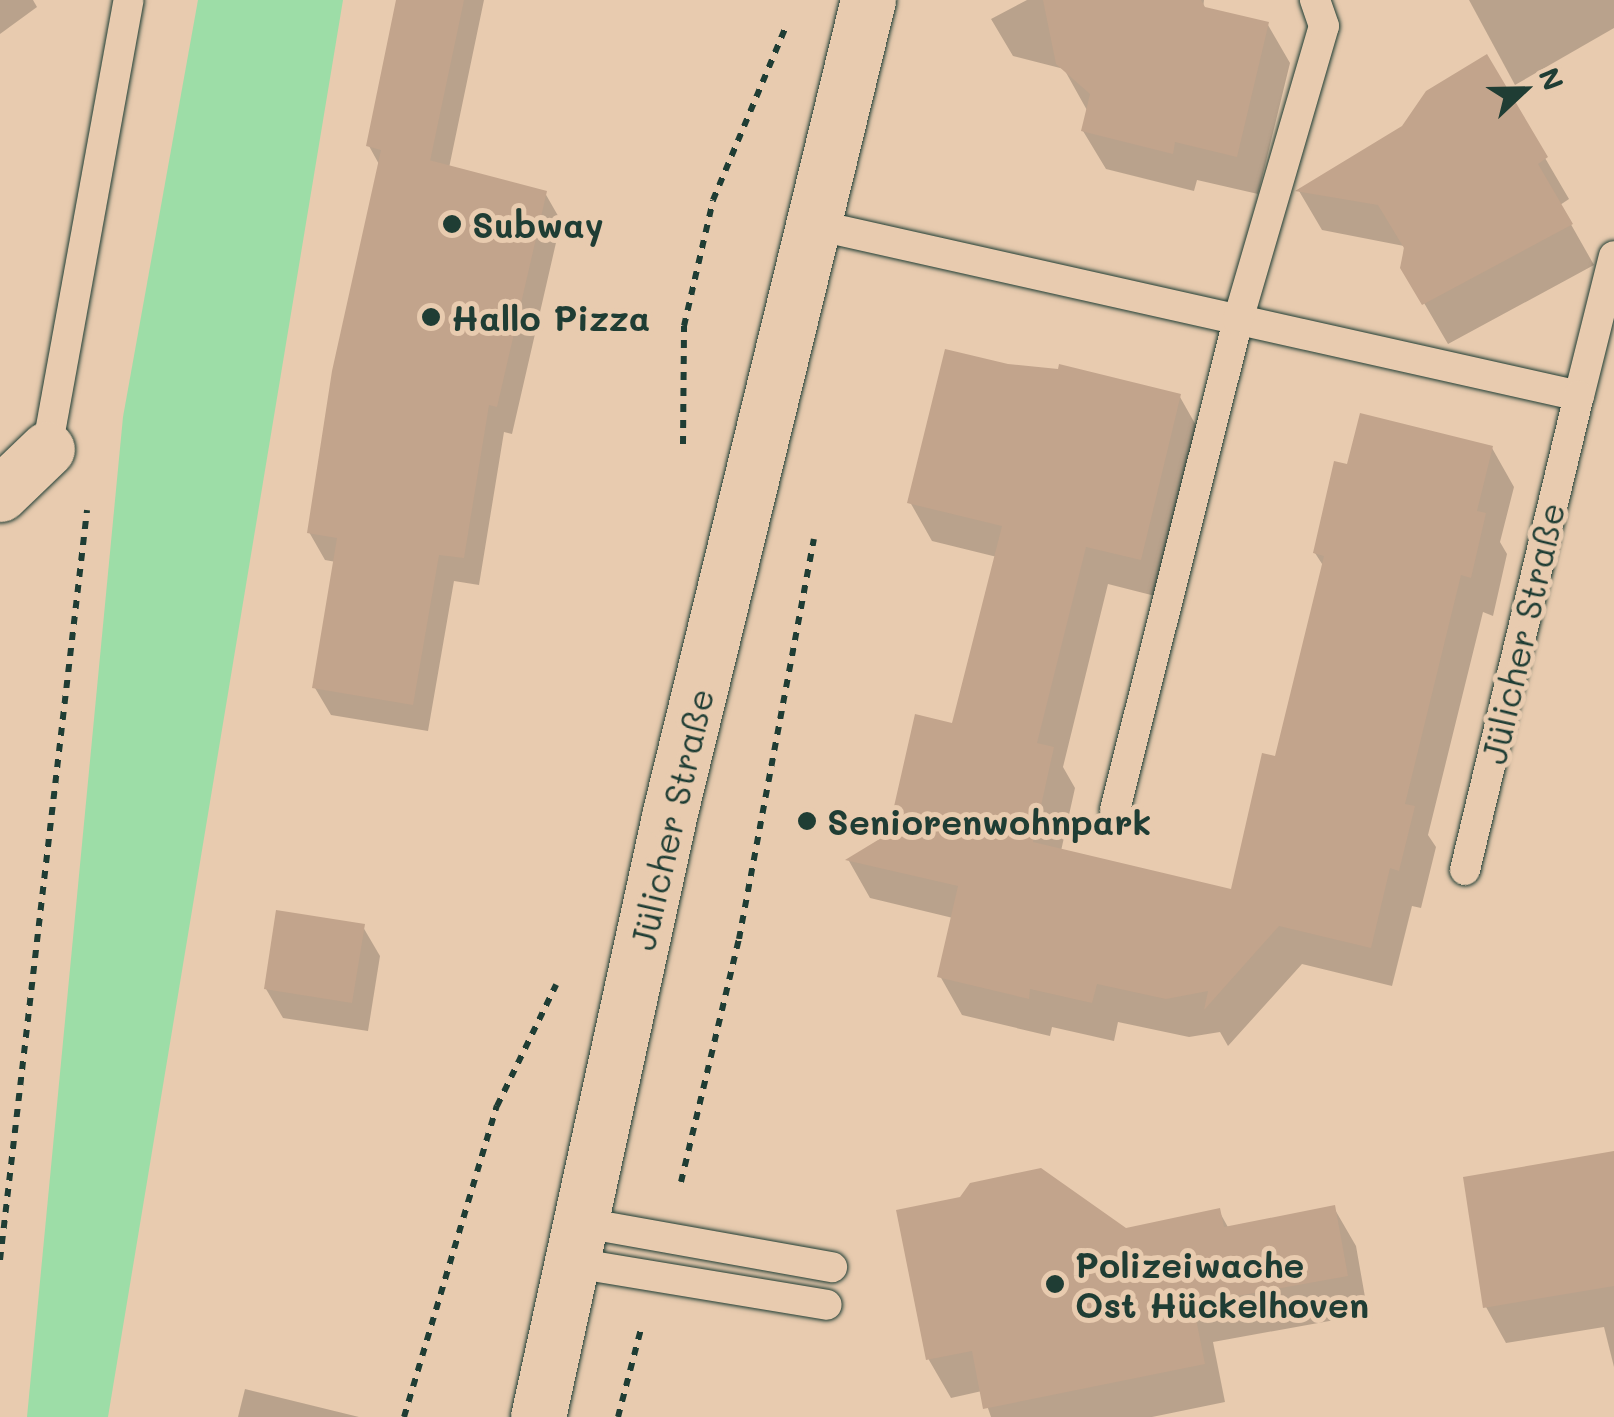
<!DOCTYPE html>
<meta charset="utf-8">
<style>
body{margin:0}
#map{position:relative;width:1614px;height:1417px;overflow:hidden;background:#e8cbaf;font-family:Mali,sans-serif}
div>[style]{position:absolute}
.green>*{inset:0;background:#9ddda7}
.shadow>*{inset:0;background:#0003}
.building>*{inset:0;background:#c2a48c}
.path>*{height:6px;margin-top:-3px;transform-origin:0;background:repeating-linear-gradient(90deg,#1f3d34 0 8px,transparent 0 16px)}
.roads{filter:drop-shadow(0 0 2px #1f3d34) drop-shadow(0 0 2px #1f3d34)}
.service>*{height:30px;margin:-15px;padding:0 15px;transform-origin:15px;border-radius:15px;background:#e8cbaf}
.minor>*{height:55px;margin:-27.5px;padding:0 27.5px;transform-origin:27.5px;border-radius:27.5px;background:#e8cbaf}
.secondary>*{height:55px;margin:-27.5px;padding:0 27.5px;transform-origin:27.5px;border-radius:27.5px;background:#e8cbaf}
.dots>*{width:28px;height:28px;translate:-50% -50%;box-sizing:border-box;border:5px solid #e8cbaf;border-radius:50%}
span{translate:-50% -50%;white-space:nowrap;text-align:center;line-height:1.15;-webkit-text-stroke:10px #e8cbaf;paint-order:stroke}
.poi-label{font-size:35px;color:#1f3d34;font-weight:700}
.left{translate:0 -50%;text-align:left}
.street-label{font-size:35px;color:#1f3d34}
.north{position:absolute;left:1474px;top:40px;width:100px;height:100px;-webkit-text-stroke:8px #e8cbaf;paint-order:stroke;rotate:68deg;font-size:28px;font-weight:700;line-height:40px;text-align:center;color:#1f3d34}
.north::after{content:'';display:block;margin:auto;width:35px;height:45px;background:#1f3d34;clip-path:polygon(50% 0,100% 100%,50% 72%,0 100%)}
</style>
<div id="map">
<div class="green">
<div style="clip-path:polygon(198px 0,343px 0,108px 1417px,27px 1417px,123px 417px)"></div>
</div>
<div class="shadow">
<div style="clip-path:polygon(0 0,33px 0,37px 7px,0 34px)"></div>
<div style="clip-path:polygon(399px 0,484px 0,449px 168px,545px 193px,561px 221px,512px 434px,504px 432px,479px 585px,454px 581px,428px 731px,331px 715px,315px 688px,336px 562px,325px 560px,309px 532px,380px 166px,369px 146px)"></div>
<div style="clip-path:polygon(1027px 0,1204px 0,1203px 9px,1268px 25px,1290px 63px,1258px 194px,1197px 180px,1194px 191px,1106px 169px,1083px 131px,1088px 112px,1064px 69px,1013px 56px,991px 19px)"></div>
<div style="clip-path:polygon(1469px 0,1614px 0,1614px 28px,1515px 85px)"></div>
<div style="clip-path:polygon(1486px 57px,1569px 199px,1560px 205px,1594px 265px,1448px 344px,1403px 267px,1404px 246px,1322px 230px,1299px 191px,1403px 128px)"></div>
<div style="clip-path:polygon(1007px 366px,1180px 397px,1202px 436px,1163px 598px,1108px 584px,1063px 767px,1075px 788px,1061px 851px,1233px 892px,1276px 759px,1324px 567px,1315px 553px,1349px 467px,1492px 448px,1514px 487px,1500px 542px,1507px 554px,1493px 616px,1483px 612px,1428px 835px,1436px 847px,1421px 908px,1412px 906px,1392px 986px,1302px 964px,1228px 1046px,1220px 1032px,1189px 1037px,1118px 1022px,1114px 1041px,1052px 1027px,1050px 1036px,962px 1015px,940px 976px,953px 918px,870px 898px,849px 861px,904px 827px,954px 726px,997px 557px,932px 541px,910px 502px)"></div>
<div style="clip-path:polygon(363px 927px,380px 956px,368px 1031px,283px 1018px,266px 989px)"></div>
<div style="clip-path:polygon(1614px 1153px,1614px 1367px,1604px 1327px,1506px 1343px,1486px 1307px)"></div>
<div style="clip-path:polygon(1334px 1208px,1356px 1246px,1368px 1314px,1213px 1342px,1225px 1402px,1152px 1417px,991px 1417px,982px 1391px,951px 1398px,929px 1360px,899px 1212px,1125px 1231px,1219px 1211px,1229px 1229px)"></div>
<div style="clip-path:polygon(245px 1389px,359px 1417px,238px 1417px)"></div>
</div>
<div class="building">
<div style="clip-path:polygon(396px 0,464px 0,430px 161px,425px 159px,547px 191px,497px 407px,489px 405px,464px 558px,439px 555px,413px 705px,312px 688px,337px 538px,307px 533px,332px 371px,381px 150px,366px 146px)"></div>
<div style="clip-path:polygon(1043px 0,1201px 0,1205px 7px,1269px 22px,1237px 157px,1175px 142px,1173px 154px,1081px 131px,1090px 94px,1056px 64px)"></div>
<div style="clip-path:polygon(1487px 54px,1548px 157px,1538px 164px,1573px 224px,1422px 305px,1400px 268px,1404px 248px,1378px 205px,1295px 191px,1402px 126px,1426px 91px)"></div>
<div style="clip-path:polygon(945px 349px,1008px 364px,1058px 369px,1059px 364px,1181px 394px,1141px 560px,1086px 547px,1037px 743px,1054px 747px,1033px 842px,1231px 889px,1262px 753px,1275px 756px,1324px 556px,1313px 553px,1334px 461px,1347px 464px,1360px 413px,1493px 446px,1477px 511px,1486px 513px,1471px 578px,1461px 575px,1405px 804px,1415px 806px,1399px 871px,1390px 868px,1371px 948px,1279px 926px,1204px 1010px,1208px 991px,1166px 999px,1097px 984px,1092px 1003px,1030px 989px,1029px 999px,937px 977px,958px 886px,845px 860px,901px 826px,893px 811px,915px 714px,952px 723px,1002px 526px,907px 503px)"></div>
<div style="clip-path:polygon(276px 910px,365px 924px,352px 1003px,264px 989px)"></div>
<div style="clip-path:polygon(1614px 1151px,1614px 1286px,1483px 1308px,1463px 1177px)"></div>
<div style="clip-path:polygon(1041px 1168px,1126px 1228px,1220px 1208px,1224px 1227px,1335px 1205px,1348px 1276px,1193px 1304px,1205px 1364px,983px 1409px,972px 1351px,926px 1360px,896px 1210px,960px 1197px,970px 1183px)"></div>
</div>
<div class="path">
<div style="left:683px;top:444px;width:118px;rotate:-89.5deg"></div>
<div style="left:684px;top:326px;width:129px;rotate:-77deg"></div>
<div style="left:713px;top:200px;width:186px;rotate:-67.2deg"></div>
<div style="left:681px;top:1182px;width:250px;rotate:-76.6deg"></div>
<div style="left:739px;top:939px;width:407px;rotate:-79.4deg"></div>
<div style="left:0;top:1260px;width:755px;rotate:-83.38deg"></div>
<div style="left:404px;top:1417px;width:325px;rotate:-73.4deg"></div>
<div style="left:497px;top:1106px;width:135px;rotate:-64deg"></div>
<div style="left:618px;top:1417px;width:91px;rotate:-75.4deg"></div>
</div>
<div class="roads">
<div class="service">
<div style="left:811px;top:224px;width:787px;rotate:12.62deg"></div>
<div style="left:1579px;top:396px;width:144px;rotate:-76deg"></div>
<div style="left:47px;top:449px;width:456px;rotate:-79.7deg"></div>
<div style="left:1115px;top:810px;width:505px;rotate:-75.91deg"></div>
<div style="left:1238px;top:320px;width:306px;rotate:-73.7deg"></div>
<div style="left:1324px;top:26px;width:28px;rotate:-109deg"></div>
<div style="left:1465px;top:870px;width:488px;rotate:-76.5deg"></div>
<div style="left:584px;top:1223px;width:252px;rotate:10.1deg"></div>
<div style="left:574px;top:1263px;width:256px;rotate:9.4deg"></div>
</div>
<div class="minor">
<div style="left:0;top:494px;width:65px;rotate:-43.8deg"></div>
</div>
<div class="secondary">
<div style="left:538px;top:1417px;width:619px;rotate:-77.69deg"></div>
<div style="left:670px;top:812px;width:836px;rotate:-76.3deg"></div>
</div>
</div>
<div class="dots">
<div style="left:452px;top:224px;background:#1f3d34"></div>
<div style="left:431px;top:317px;background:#1f3d34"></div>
<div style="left:807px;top:821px;background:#1f3d34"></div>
<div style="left:1055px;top:1284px;background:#1f3d34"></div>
</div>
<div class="poi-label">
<span class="left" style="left:472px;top:224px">Subway</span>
<span class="left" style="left:451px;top:317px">Hallo Pizza</span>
<span class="left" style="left:827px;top:821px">Seniorenwohnpark</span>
<span class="left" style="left:1075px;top:1284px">Polizeiwache<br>Ost Hückelhoven</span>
</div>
<div class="street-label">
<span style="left:1522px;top:633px;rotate:-77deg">Jülicher Straße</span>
<span style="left:671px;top:819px;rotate:-77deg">Jülicher Straße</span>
</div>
<div class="north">N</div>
</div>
